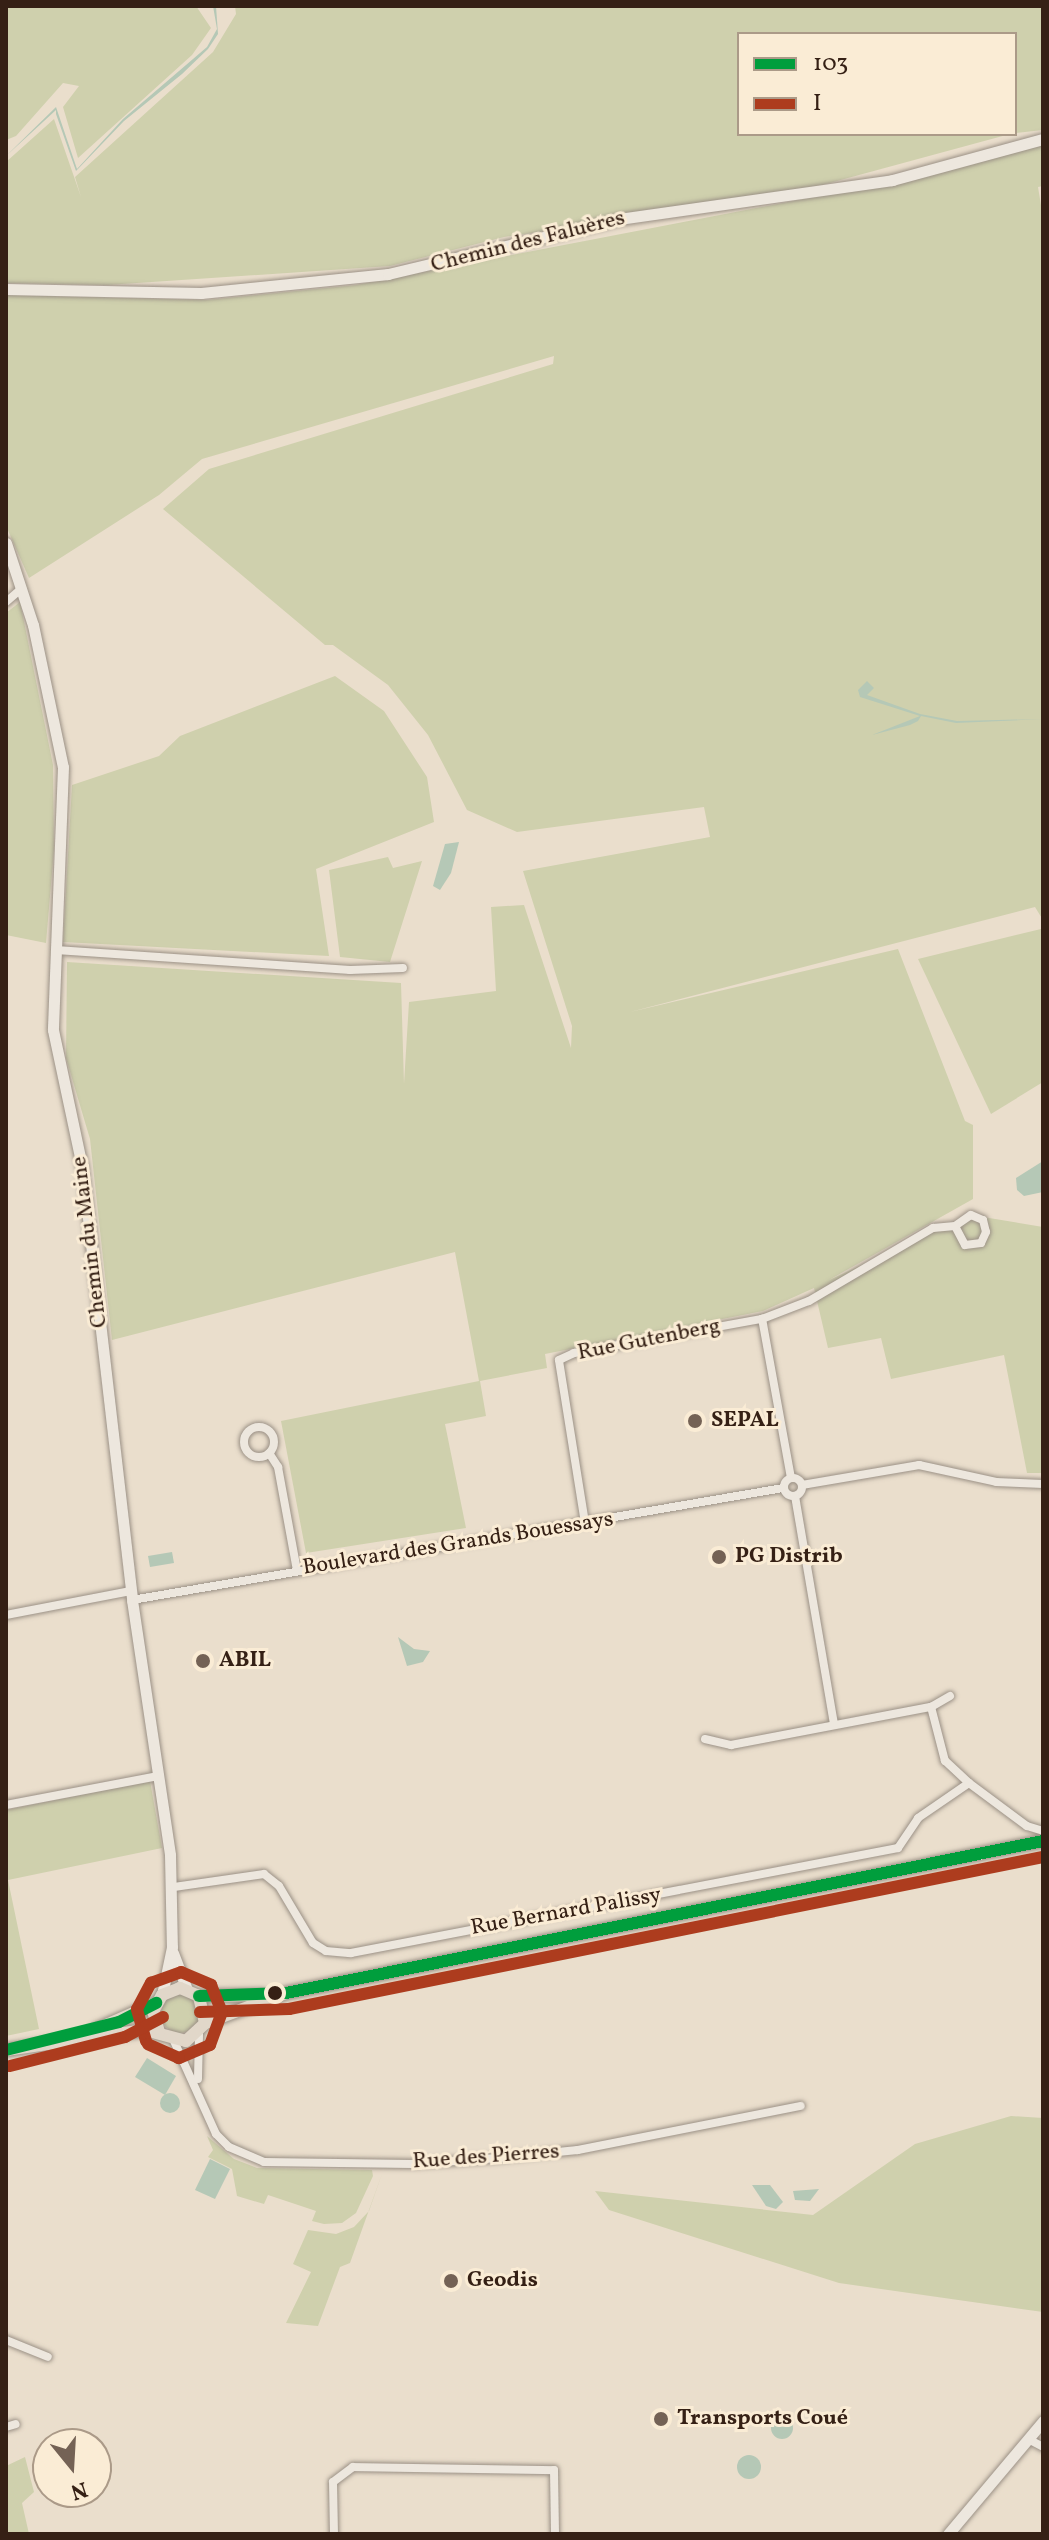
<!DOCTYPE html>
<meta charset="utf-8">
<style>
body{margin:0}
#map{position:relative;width:1049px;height:2540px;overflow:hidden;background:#eadecc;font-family:Vollkorn,serif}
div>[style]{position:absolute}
.green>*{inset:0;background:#cfd0ad}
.round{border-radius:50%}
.water>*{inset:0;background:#b5c8b6}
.roads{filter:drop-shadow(0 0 2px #9b9186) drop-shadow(0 0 2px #9b9186)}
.street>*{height:8px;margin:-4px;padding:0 4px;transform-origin:4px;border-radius:4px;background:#ede7de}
.street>.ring{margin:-4px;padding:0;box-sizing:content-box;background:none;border:8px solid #ede7de;border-radius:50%}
.secondary>*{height:11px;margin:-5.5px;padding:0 5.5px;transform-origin:5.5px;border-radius:5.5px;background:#ede7de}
.primary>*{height:12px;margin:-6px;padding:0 6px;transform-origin:6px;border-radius:6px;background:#e1d7c9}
.bus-1>*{height:12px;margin:-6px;padding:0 6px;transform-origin:6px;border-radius:6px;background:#009e3d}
.bus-2>*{height:12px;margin:-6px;padding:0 6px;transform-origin:6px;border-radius:6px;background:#ad3c1e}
.dots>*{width:22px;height:22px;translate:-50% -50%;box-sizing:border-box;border:4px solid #faecd5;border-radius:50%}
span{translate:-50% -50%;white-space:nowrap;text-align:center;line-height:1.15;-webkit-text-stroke:6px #faecd5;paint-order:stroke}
.street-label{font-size:22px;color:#352015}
.poi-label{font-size:22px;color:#352015;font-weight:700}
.left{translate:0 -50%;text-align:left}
.frame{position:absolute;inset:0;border:8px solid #352015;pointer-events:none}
.legend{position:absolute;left:737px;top:32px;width:280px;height:104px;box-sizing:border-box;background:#faecd5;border:2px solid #ab9a88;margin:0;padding:10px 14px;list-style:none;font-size:24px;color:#352015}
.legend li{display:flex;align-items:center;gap:16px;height:40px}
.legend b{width:40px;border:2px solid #ab9a88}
.north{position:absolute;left:32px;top:2428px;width:80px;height:80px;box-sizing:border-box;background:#faecd5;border:2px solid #ab9a88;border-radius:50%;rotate:162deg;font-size:22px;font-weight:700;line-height:32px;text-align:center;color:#352015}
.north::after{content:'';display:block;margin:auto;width:28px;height:36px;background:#746255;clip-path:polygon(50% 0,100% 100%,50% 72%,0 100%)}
</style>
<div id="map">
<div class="green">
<div style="clip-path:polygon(6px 6px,196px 6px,211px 28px,192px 55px,78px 158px,63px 107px,79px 86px,63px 83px,16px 136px,6px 140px)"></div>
<div style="clip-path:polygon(235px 6px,1043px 6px,1043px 130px,1015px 133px,1015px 34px,739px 34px,739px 134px,1010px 134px,778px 197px,504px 237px,390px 266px,107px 285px,6px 283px,6px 162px,54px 119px,81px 197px,75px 177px,213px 52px,236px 14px)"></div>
<div style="clip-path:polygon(1043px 145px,1043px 186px,1038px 187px,1043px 217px,1043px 920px,1035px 907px,630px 1012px,898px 949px,965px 1121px,973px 1125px,973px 1199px,829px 1280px,971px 1215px,1043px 1227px,1043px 1473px,1027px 1473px,1004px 1355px,891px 1379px,881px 1338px,828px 1348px,814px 1288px,763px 1311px,545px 1354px,547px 1368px,480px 1381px,486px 1416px,445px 1424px,466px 1528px,306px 1553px,281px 1421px,479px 1381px,455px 1252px,112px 1340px,90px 1139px,66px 1058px,67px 962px,401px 983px,404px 1084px,409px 1002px,496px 991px,491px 907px,524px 905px,571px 1048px,572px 1026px,523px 871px,710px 837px,704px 807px,517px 832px,467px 810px,428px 735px,388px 685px,333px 645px,325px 645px,163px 509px,209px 469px,553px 364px,554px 356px,202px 459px,159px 495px,29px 578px,6px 526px,6px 295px,207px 300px,356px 285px,944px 172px)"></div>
<div style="clip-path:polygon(20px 602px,53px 765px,54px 849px,46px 943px,6px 935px,6px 613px)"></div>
<div style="clip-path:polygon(335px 676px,384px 711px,427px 777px,434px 822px,316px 869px,329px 956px,63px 942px,72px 785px,159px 756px,180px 736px)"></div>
<div style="clip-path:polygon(388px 857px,393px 868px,422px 861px,390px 962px,340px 957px,329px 870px)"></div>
<div style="clip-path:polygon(1041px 929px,1043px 1082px,991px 1114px,918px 959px)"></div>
<div style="clip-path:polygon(150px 1781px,162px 1848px,8px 1880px,39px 2029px,6px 2036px,6px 1810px)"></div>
<div class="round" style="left:161px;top:1995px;width:38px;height:38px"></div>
<div style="clip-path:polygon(1011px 2116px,1043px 2118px,1043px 2312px,839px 2283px,609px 2210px,595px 2191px,813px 2215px,915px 2144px)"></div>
<div style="clip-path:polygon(207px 2136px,234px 2159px,257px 2168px,372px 2170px,373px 2176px,356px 2213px,342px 2223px,324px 2224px,312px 2221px,316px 2211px,268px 2195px,264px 2204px,237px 2196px,232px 2169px,208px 2157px,213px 2150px)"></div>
<div style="clip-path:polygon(383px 2171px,350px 2263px,340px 2267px,318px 2326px,286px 2323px,311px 2272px,293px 2264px,308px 2230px,336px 2234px,354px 2227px,369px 2211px)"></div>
<div style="clip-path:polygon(25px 2457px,34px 2492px,22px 2503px,29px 2534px,6px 2534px,6px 2466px)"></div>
</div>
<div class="water">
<div style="clip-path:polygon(213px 6px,216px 6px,218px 34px,208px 49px,182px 74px,124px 121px,76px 171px,56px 114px,56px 110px,6px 156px,56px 107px,77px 169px,123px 119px,207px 47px,217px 29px)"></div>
<div style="clip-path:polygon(867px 681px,874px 688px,867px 695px,920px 714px,957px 721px,1043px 719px,956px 723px,921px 716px,918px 721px,910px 725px,872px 735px,920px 716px,860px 697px,858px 690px)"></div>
<div style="clip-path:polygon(459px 842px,451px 873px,440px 890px,433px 886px,445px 844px)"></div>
<div style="clip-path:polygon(1043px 1161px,1043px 1192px,1024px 1196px,1017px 1190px,1016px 1178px)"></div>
<div style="clip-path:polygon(172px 1552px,174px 1563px,150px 1567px,148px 1556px)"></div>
<div style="clip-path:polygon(398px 1637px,414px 1649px,430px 1651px,423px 1662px,407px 1666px)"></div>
<div style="clip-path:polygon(147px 2058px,176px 2076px,165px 2095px,135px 2077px)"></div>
<div class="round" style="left:160px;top:2093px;width:20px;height:20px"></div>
<div style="clip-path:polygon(210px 2159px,230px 2169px,215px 2199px,195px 2190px)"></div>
<div style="clip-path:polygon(752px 2185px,770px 2185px,783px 2202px,776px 2209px,766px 2206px)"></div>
<div style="clip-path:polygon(819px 2189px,810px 2201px,795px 2200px,793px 2191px)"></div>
<div class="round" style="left:771px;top:2417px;width:22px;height:22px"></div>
<div class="round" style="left:737px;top:2455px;width:24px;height:24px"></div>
</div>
<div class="roads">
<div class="street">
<div style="left:6px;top:602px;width:21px;rotate:-41deg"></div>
<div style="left:56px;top:950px;width:295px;rotate:3.9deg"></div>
<div style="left:350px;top:970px;width:53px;rotate:-2.2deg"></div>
<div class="ring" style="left:244px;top:1427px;width:22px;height:22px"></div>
<div style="left:269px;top:1453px;width:17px;rotate:57deg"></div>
<div style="left:278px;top:1467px;width:106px;rotate:79.6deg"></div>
<div class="ring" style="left:784px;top:1478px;width:10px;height:10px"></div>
<div style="left:791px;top:1478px;width:162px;rotate:-100.3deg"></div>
<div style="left:762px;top:1319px;width:50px;rotate:-21deg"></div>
<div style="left:809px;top:1301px;width:144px;rotate:-30.5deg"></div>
<div style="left:933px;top:1228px;width:22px;rotate:-5deg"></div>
<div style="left:955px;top:1226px;width:19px;rotate:-35deg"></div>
<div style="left:971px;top:1215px;width:13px;rotate:23deg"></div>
<div style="left:983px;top:1220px;width:12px;rotate:76deg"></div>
<div style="left:986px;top:1232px;width:12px;rotate:114deg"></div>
<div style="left:981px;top:1243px;width:16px;rotate:173deg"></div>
<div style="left:965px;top:1245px;width:21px;rotate:-118deg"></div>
<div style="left:802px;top:1485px;width:119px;rotate:-9.7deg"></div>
<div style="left:919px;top:1465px;width:79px;rotate:12.4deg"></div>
<div style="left:996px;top:1482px;width:47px;rotate:2.4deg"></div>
<div style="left:795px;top:1496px;width:231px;rotate:80.3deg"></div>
<div style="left:585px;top:1523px;width:165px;rotate:-99.1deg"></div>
<div style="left:559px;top:1360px;width:17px;rotate:-25deg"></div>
<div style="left:574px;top:1353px;width:191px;rotate:-10.3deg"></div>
<div style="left:132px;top:1600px;width:661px;rotate:-9.76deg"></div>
<div style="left:6px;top:1615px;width:127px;rotate:-10.9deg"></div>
<div style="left:705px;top:1739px;width:27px;rotate:13deg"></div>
<div style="left:731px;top:1745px;width:204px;rotate:-10.8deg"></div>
<div style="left:931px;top:1707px;width:22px;rotate:-30deg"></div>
<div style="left:969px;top:1783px;width:72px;rotate:36.6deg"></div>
<div style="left:1027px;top:1826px;width:17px;rotate:17deg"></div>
<div style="left:6px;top:1805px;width:155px;rotate:-10.8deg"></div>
<div style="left:174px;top:1887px;width:91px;rotate:-8.2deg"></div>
<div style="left:264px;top:1874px;width:19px;rotate:39deg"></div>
<div style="left:279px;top:1886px;width:66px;rotate:59.2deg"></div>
<div style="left:313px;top:1943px;width:15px;rotate:32deg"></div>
<div style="left:326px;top:1951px;width:25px;rotate:5deg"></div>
<div style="left:351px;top:1953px;width:557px;rotate:-10.87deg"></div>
<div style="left:898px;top:1848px;width:36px;rotate:-56deg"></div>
<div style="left:918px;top:1818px;width:62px;rotate:-34.5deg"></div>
<div style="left:969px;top:1783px;width:33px;rotate:-137deg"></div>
<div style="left:945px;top:1761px;width:56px;rotate:-104.5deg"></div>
<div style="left:174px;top:2041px;width:102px;rotate:65.7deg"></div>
<div style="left:216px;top:2134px;width:18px;rotate:45deg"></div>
<div style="left:229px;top:2147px;width:38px;rotate:23deg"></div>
<div style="left:264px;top:2162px;width:149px;rotate:0.8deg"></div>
<div style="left:413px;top:2164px;width:85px;rotate:-4deg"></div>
<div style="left:498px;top:2158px;width:80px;rotate:-5.7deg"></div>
<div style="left:578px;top:2150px;width:227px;rotate:-11.2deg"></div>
<div style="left:198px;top:2079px;width:45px;rotate:-88.7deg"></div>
<div style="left:6px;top:2340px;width:45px;rotate:22deg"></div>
<div style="left:6px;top:2427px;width:10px;rotate:-17deg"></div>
<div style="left:1030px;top:2440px;width:15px;rotate:28deg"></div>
<div style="left:334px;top:2534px;width:52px;rotate:-91.1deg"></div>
<div style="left:333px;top:2482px;width:25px;rotate:-37deg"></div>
<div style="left:353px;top:2467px;width:201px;rotate:0.9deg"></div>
<div style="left:554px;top:2470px;width:64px;rotate:89.1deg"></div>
</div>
<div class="secondary">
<div style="left:6px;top:289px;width:195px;rotate:1.2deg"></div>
<div style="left:201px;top:293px;width:188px;rotate:-5.8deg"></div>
<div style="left:388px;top:274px;width:237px;rotate:-13.4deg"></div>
<div style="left:619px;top:219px;width:276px;rotate:-8.1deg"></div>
<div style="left:892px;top:180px;width:156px;rotate:-15.2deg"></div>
<div style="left:6px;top:543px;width:86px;rotate:71.8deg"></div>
<div style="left:33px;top:625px;width:145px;rotate:78.1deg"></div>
<div style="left:63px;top:767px;width:263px;rotate:92.2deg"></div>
<div style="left:53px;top:1030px;width:139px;rotate:78deg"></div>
<div style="left:82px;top:1166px;width:437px;rotate:83.4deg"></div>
<div style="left:132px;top:1600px;width:258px;rotate:81.5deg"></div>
<div style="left:170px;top:1855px;width:92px;rotate:88.8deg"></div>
<div style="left:172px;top:1947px;width:49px;rotate:101.8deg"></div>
<div style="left:173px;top:1953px;width:39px;rotate:69deg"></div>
<div style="left:948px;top:2534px;width:148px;rotate:-49.9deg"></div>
</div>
<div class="primary">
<div style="left:199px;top:1996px;width:64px;rotate:-0.9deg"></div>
<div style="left:205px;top:2023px;width:86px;rotate:-20.3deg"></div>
<div style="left:286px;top:1993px;width:772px;rotate:-11.35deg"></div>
<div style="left:97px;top:2029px;width:64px;rotate:-23.8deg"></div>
<div style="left:6px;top:2050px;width:140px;rotate:-8.2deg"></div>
<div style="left:145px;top:2030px;width:42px;rotate:15deg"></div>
<div style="left:186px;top:2041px;width:26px;rotate:-43deg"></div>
<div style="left:205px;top:2023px;width:28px;rotate:-103deg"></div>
<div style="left:199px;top:1996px;width:21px;rotate:-157deg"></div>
<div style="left:180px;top:1988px;width:19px;rotate:159deg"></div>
<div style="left:162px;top:1995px;width:18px;rotate:119deg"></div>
<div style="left:153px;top:2011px;width:22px;rotate:74deg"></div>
</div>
</div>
<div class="bus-1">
<div style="left:199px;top:1996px;width:87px;rotate:-2deg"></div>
<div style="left:286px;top:1993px;width:772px;rotate:-11.35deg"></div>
<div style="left:6px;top:2050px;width:116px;rotate:-13.9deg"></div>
<div style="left:119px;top:2022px;width:42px;rotate:-27.2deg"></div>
</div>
<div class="bus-2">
<div style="left:200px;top:2012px;width:89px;rotate:-1.9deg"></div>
<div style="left:289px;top:2009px;width:769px;rotate:-11.4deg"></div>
<div style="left:146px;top:2041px;width:33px;rotate:-106deg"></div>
<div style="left:137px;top:2009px;width:30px;rotate:-62deg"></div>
<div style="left:151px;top:1983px;width:32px;rotate:-20deg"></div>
<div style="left:181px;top:1972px;width:33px;rotate:23deg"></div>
<div style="left:211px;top:1985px;width:29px;rotate:68deg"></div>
<div style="left:222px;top:2012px;width:35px;rotate:110deg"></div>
<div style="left:210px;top:2045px;width:34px;rotate:157deg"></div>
<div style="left:179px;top:2058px;width:34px;rotate:-156deg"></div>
<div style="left:10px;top:2066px;width:119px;rotate:-14.2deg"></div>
<div style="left:125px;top:2037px;width:43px;rotate:-27.8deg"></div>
</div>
<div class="dots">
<div style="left:695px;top:1421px;background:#746255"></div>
<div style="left:719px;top:1557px;background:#746255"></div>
<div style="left:203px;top:1661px;background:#746255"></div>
<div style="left:275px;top:1993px;background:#352015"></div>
<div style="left:451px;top:2281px;background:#746255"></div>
<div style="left:661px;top:2419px;background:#746255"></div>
</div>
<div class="street-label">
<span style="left:528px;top:242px;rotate:-14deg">Chemin des Faluères</span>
<span style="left:90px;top:1242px;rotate:-97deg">Chemin du Maine</span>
<span style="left:649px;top:1340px;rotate:-11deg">Rue Gutenberg</span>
<span style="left:458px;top:1544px;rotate:-9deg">Boulevard des Grands Bouessays</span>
<span style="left:566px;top:1912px;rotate:-10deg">Rue Bernard Palissy</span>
<span style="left:486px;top:2157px;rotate:-4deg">Rue des Pierres</span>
</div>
<div class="poi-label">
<span class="left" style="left:711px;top:1421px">SEPAL</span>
<span class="left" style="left:735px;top:1557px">PG Distrib</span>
<span class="left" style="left:219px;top:1661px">ABIL</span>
<span class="left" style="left:467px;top:2281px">Geodis</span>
<span class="left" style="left:677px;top:2419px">Transports Coué</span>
</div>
<div class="frame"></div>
<ul class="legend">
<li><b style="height:10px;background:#009e3d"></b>103</li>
<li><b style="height:10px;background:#ad3c1e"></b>I</li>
</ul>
<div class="north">N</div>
</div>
